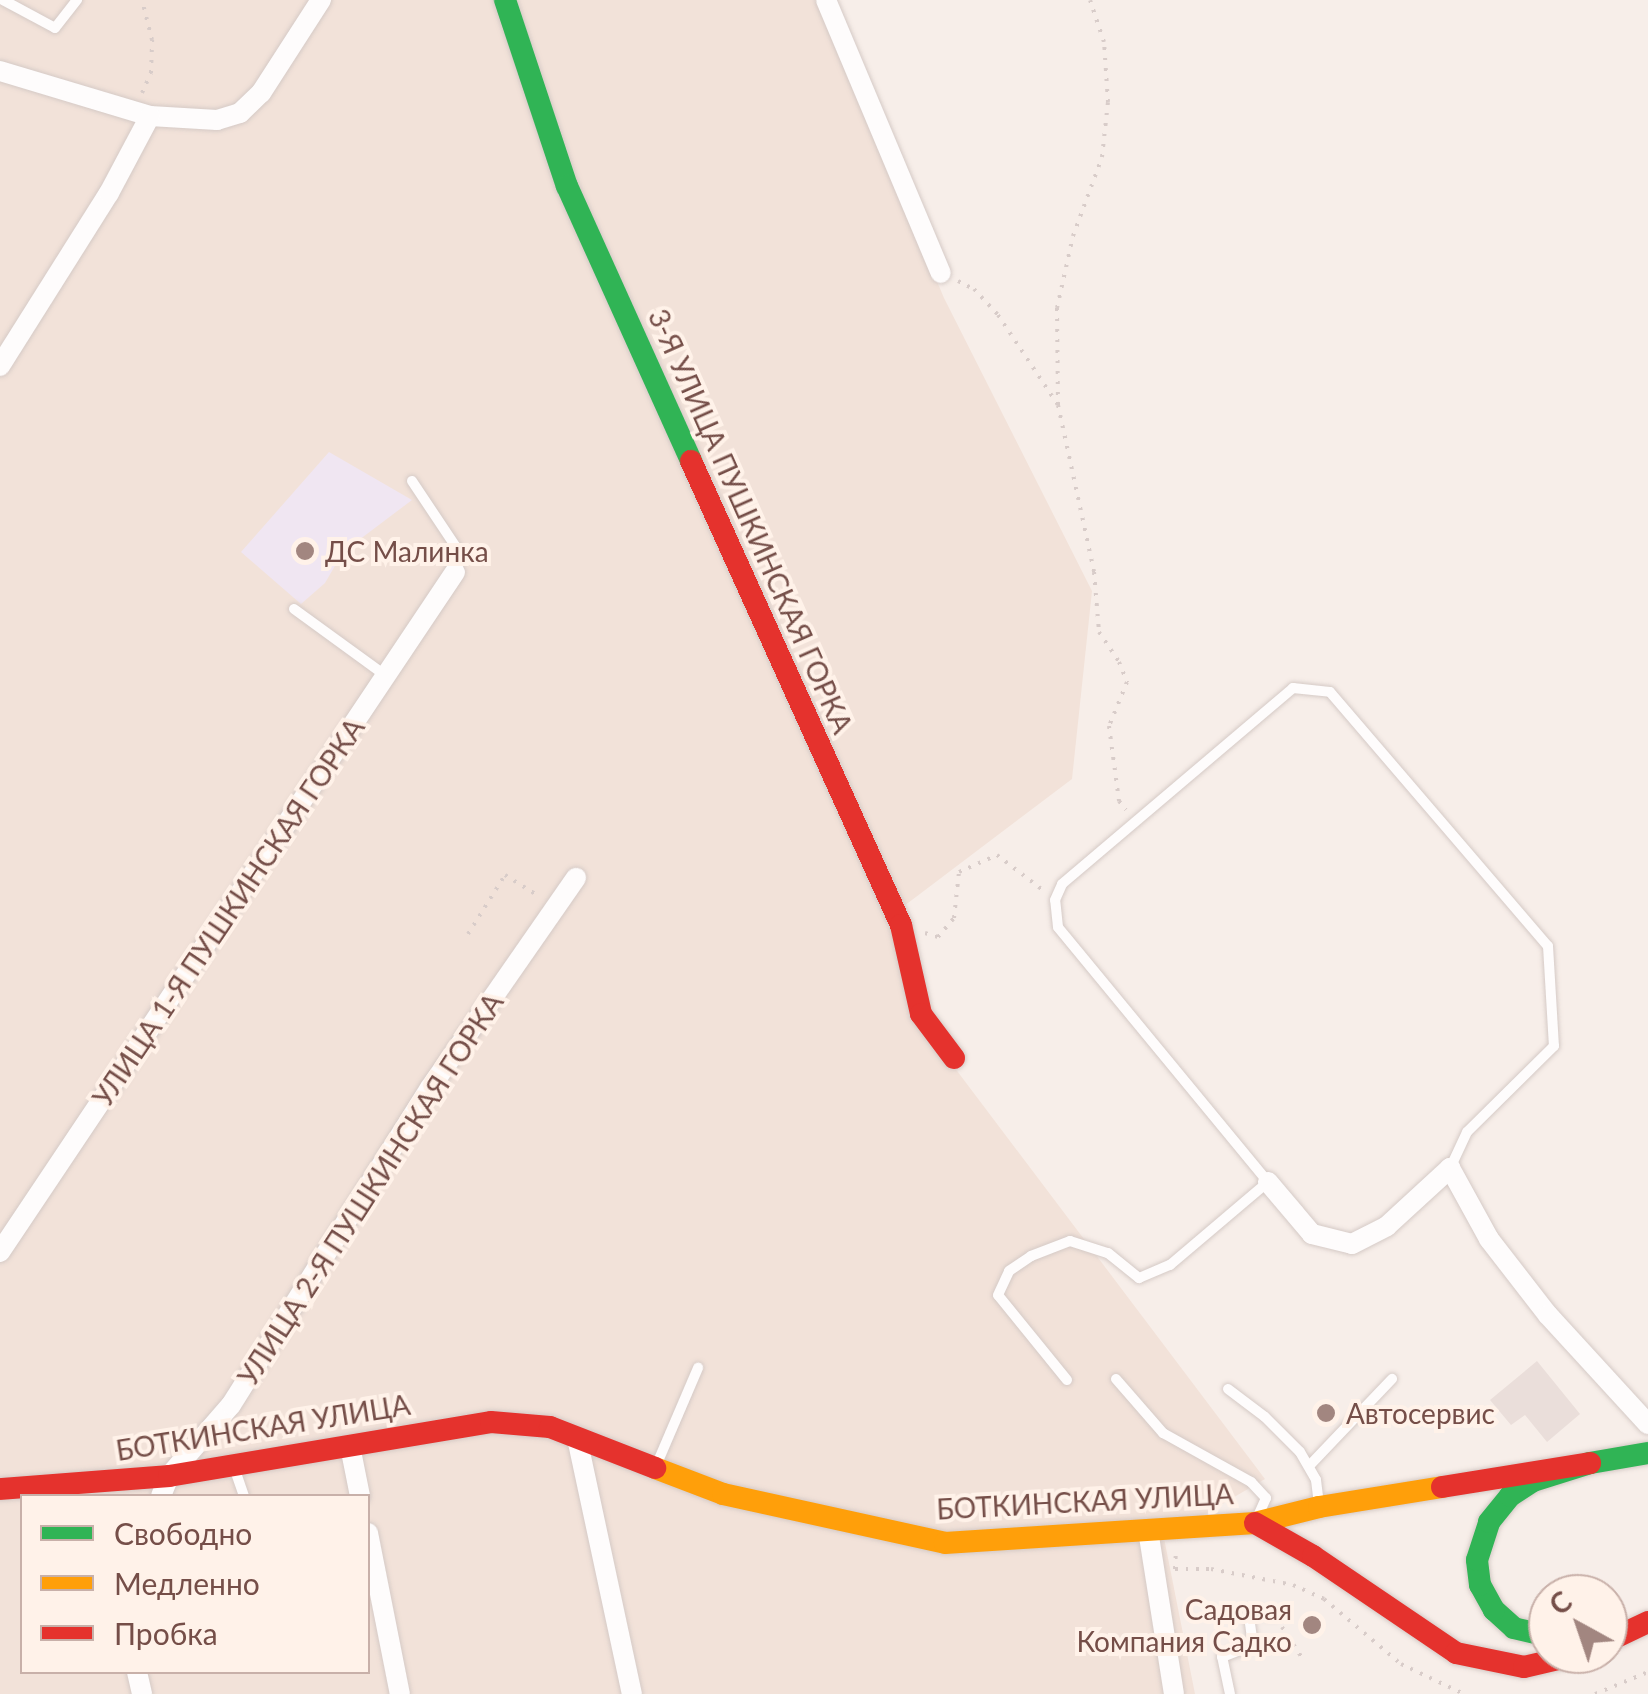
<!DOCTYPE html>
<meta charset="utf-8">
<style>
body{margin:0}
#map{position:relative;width:1648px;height:1694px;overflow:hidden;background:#f7eee9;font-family:Lato,sans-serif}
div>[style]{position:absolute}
.residential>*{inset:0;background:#f2e2d9}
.industrial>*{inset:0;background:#eadeda}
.education>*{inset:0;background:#f0e6f2}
.path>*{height:4px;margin-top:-2px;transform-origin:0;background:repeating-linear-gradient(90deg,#d8ccc9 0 2.5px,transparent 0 10.5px)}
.roads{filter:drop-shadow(0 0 2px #d5cac6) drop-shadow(0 0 2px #d5cac6)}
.lane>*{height:10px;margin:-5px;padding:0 5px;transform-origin:5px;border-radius:5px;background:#fefcfc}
.street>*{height:20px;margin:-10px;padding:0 10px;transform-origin:10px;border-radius:10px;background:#fefcfc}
.fast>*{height:22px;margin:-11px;padding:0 11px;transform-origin:11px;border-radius:11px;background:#30b455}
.slow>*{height:22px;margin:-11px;padding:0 11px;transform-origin:11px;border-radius:11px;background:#ff9f0a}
.jam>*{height:22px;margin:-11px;padding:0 11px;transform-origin:11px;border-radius:11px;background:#e5322d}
.dots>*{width:28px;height:28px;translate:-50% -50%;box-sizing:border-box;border:5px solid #fff2e9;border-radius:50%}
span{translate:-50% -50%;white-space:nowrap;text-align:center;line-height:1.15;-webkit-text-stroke:8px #fff2e9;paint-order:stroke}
.street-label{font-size:28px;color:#754e48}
.poi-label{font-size:28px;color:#754e48}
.left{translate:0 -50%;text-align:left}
.right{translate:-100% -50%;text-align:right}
.legend{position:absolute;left:20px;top:1494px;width:350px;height:180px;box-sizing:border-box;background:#fff2e9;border:2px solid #c8b0a9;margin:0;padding:12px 18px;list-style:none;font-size:30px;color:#754e48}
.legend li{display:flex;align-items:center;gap:20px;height:50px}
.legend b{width:50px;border:2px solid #c8b0a9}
.north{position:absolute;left:1528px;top:1574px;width:100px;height:100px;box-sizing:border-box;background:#fff2e9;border:2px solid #c8b0a9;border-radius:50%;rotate:320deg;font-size:28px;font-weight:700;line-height:40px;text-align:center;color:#754e48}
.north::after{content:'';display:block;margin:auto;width:35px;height:45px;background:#a28680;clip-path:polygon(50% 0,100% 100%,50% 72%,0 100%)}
</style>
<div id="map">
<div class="residential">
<div style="clip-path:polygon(evenodd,0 0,819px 0,944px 298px,1092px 591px,1072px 779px,904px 906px,936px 1043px,1265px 1479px,1164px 1538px,1195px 1694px,0 1694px,0 0,22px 1496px,368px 1496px,368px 1672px,22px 1672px,22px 1496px)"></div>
</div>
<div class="industrial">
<div style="clip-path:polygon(1537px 1361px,1580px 1414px,1547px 1442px,1525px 1415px,1511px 1425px,1490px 1400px)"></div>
</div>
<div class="education">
<div style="clip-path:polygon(329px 452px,412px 500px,343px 552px,325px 583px,301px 604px,241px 552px)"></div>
</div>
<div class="path">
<div style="left:142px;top:93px;width:22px;rotate:-66deg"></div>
<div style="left:151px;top:73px;width:33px;rotate:-88deg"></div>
<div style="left:152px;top:40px;width:41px;rotate:-104deg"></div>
<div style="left:958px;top:281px;width:18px;rotate:27deg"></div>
<div style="left:974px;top:289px;width:35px;rotate:47deg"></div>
<div style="left:998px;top:315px;width:108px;rotate:56.3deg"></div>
<div style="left:1058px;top:405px;width:171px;rotate:77.8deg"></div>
<div style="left:1094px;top:572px;width:60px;rotate:85.2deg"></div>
<div style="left:1099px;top:632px;width:36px;rotate:56deg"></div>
<div style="left:1119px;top:662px;width:22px;rotate:68deg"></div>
<div style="left:1127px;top:682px;width:48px;rotate:112.2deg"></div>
<div style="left:1109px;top:726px;width:76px;rotate:82.4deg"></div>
<div style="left:1119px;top:801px;width:11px;rotate:52deg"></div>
<div style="left:1058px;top:405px;width:97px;rotate:-90.6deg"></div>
<div style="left:1057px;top:308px;width:74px;rotate:-77.5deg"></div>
<div style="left:1073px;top:236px;width:84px;rotate:-69.8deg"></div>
<div style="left:1102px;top:157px;width:55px;rotate:-83.8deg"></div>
<div style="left:1108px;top:102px;width:60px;rotate:-93.8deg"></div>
<div style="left:1104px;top:42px;width:44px;rotate:-108.4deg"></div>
<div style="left:925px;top:933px;width:14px;rotate:17deg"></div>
<div style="left:938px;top:937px;width:25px;rotate:-50deg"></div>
<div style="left:954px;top:918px;width:46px;rotate:-83.8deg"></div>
<div style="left:959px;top:872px;width:42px;rotate:-24.1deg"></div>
<div style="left:997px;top:855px;width:59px;rotate:37.5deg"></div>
<div style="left:468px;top:934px;width:70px;rotate:-57.9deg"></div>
<div style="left:505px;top:875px;width:40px;rotate:32deg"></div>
<div style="left:1175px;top:1569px;width:19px;rotate:-87deg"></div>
<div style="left:1175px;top:1569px;width:36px"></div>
<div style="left:1211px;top:1569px;width:84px;rotate:11deg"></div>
<div style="left:1293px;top:1585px;width:34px;rotate:24deg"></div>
<div style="left:1324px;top:1599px;width:101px;rotate:40.2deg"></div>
<div style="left:1401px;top:1664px;width:70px;rotate:25.5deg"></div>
<div style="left:1282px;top:1627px;width:35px;rotate:57deg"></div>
<div style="left:1595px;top:1694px;width:57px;rotate:-22.5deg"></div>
</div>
<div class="roads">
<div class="lane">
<div style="left:3px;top:0;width:59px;rotate:28.3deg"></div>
<div style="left:55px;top:28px;width:36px;rotate:-52deg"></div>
<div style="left:412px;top:481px;width:79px;rotate:56.3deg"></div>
<div style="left:456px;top:547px;width:24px;rotate:92deg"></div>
<div style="left:294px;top:609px;width:112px;rotate:36deg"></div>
<div style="left:1116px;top:1379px;width:72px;rotate:49deg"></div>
<div style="left:1163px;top:1433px;width:101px;rotate:29.1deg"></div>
<div style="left:1251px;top:1482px;width:22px;rotate:47deg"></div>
<div style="left:1266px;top:1498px;width:22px;rotate:114deg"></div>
<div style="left:1067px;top:1380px;width:109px;rotate:-129.1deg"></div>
<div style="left:998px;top:1295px;width:26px;rotate:-65deg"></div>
<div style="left:1009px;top:1271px;width:27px;rotate:-34deg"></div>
<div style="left:1031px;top:1256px;width:42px;rotate:-21deg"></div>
<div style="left:1070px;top:1241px;width:40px;rotate:18deg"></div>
<div style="left:1108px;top:1253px;width:40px;rotate:39deg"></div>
<div style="left:1139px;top:1278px;width:34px;rotate:-23deg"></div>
<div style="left:1170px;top:1265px;width:128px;rotate:-40.3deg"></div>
<div style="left:1268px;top:1182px;width:330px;rotate:-129.5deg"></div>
<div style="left:1058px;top:927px;width:27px;rotate:-96deg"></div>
<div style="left:1055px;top:900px;width:17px;rotate:-66deg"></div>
<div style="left:1062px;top:884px;width:303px;rotate:-40.3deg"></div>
<div style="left:1293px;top:688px;width:37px;rotate:6deg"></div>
<div style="left:1330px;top:692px;width:335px;rotate:49.4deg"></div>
<div style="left:1548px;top:946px;width:100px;rotate:86.6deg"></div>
<div style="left:1554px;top:1046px;width:122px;rotate:135.3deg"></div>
<div style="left:1467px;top:1132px;width:40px;rotate:115deg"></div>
<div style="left:1228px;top:1389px;width:46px;rotate:37.1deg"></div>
<div style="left:1265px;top:1417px;width:49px;rotate:45deg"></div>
<div style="left:1300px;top:1452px;width:32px;rotate:60deg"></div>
<div style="left:1316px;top:1480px;width:26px;rotate:83deg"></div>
<div style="left:1310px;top:1465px;width:119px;rotate:-46.4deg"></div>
<div style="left:656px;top:1466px;width:107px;rotate:-66.8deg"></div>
<div style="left:235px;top:1470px;width:28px;rotate:71deg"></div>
<div style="left:1230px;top:1694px;width:38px;rotate:-102deg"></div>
<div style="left:1222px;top:1657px;width:33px;rotate:-21deg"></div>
<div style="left:1253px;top:1645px;width:34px;rotate:-98deg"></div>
<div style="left:1248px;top:1611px;width:26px;rotate:9deg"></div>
</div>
<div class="street">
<div style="left:826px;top:0;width:296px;rotate:67.2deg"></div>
<div style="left:0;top:71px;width:157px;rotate:16.7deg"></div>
<div style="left:150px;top:116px;width:67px;rotate:3.4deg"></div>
<div style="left:217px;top:120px;width:24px;rotate:-17deg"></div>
<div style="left:240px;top:113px;width:29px;rotate:-44deg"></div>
<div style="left:261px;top:93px;width:111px;rotate:-57.2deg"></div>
<div style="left:0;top:366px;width:204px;rotate:-57.8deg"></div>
<div style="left:109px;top:193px;width:87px;rotate:-62deg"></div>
<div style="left:1268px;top:1182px;width:68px;rotate:49.8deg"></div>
<div style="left:1312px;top:1234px;width:41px;rotate:14deg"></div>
<div style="left:1352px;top:1244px;width:39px;rotate:-27deg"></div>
<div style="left:1387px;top:1226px;width:86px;rotate:-42.6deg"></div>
<div style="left:1450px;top:1168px;width:81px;rotate:61.2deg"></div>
<div style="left:1489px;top:1239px;width:96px;rotate:52.2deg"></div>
<div style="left:1548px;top:1315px;width:148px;rotate:47.5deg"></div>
<div style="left:0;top:1252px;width:818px;rotate:-56.21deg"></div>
<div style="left:577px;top:1438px;width:262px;rotate:77.9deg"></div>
<div style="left:350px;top:1446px;width:51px;rotate:78.7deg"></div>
<div style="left:161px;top:1496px;width:22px;rotate:-68deg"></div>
<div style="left:169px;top:1476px;width:94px;rotate:-48.9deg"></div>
<div style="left:231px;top:1405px;width:374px;rotate:-57.9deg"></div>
<div style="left:430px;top:1088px;width:256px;rotate:-55.2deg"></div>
<div style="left:1148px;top:1530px;width:166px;rotate:81deg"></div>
<div style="left:368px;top:1533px;width:164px;rotate:78.8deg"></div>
<div style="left:137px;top:1672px;width:23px;rotate:77deg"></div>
</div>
<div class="fast">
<div style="left:505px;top:0;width:196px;rotate:71.6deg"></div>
<div style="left:567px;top:186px;width:302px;rotate:65.7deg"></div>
<div style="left:1548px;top:1636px;width:35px;rotate:-167deg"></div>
<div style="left:1514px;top:1628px;width:27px;rotate:-138deg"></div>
<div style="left:1494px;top:1610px;width:29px;rotate:-119deg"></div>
<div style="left:1480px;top:1585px;width:25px;rotate:-97deg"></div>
<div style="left:1477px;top:1560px;width:40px;rotate:-72deg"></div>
<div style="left:1489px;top:1522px;width:33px;rotate:-51deg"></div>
<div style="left:1510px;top:1496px;width:27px;rotate:-33deg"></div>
<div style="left:1533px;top:1481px;width:60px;rotate:-17.5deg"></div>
<div style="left:1590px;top:1463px;width:59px;rotate:-9.8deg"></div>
</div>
<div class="slow">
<div style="left:655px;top:1468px;width:73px;rotate:20.9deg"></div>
<div style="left:723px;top:1494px;width:227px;rotate:12.4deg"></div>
<div style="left:945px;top:1543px;width:311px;rotate:-3.7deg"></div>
<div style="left:1255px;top:1523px;width:66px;rotate:-14deg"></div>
<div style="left:1319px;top:1507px;width:125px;rotate:-9.2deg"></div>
</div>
<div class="jam">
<div style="left:691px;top:461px;width:509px;rotate:65.65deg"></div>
<div style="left:901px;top:925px;width:91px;rotate:77.3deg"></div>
<div style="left:921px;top:1014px;width:55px;rotate:53.1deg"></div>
<div style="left:1442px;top:1487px;width:150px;rotate:-9.2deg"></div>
<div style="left:0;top:1489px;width:169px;rotate:-4.4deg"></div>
<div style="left:169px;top:1476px;width:326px;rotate:-9.5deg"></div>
<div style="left:491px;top:1422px;width:59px;rotate:4.8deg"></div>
<div style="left:550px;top:1427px;width:113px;rotate:21.3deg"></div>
<div style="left:1255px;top:1523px;width:67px;rotate:29.6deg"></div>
<div style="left:1313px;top:1556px;width:173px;rotate:34.1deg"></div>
<div style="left:1456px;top:1653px;width:69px;rotate:11.6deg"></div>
<div style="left:1524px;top:1667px;width:57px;rotate:-13.1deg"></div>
<div style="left:1608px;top:1641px;width:44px;rotate:-25.4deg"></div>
</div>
</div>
<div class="dots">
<div style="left:305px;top:551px;background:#a28680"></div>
<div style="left:1326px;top:1413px;background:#a28680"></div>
<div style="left:1312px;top:1625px;background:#a28680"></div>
</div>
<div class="street-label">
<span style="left:751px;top:521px;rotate:66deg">3-Я УЛИЦА ПУШКИНСКАЯ ГОРКА</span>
<span style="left:228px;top:912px;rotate:-56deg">УЛИЦА 1-Я ПУШКИНСКАЯ ГОРКА</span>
<span style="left:370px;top:1189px;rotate:-57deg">УЛИЦА 2-Я ПУШКИНСКАЯ ГОРКА</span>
<span style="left:263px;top:1427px;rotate:-9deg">БОТКИНСКАЯ УЛИЦА</span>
<span style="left:1085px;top:1501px;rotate:-3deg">БОТКИНСКАЯ УЛИЦА</span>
</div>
<div class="poi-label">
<span class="left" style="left:325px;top:551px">ДС Малинка</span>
<span class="left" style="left:1346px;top:1413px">Автосервис</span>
<span class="right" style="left:1292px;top:1625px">Садовая<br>Компания Садко</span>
</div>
<ul class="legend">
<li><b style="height:12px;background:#30b455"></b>Свободно</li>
<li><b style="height:12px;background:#ff9f0a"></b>Медленно</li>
<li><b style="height:12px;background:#e5322d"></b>Пробка</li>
</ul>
<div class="north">С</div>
</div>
